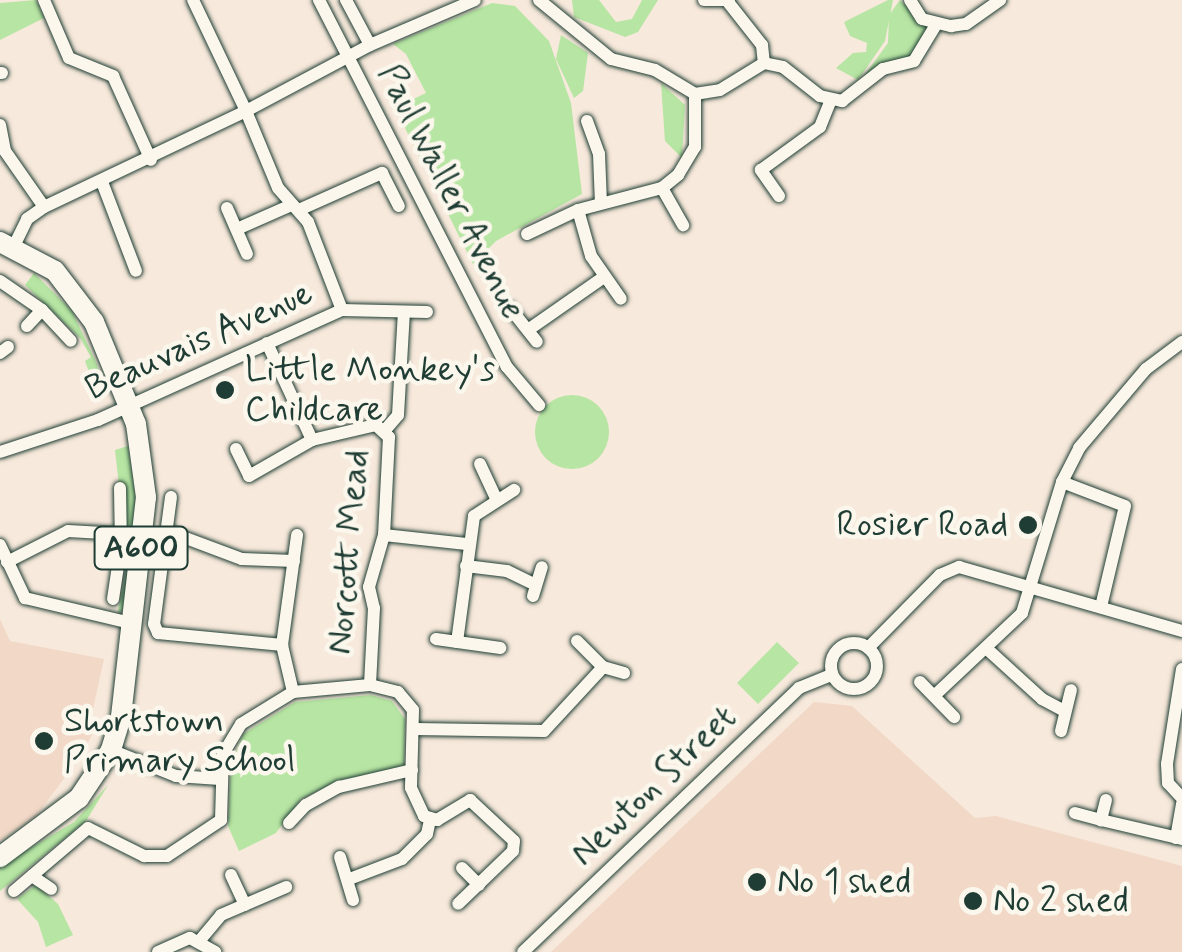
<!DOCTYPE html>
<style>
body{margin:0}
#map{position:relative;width:1182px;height:952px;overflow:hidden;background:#f7e9db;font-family:Mynerve,sans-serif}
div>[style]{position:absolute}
.built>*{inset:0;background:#f2d8c7}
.green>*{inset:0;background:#b7e5a3}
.round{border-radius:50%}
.roads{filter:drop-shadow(0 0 2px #1f3d34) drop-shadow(0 0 2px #1f3d34)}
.street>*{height:12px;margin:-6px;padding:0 6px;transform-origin:6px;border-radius:6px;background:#fbf7ec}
.street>.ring{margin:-6px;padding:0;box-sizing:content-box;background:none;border:12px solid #fbf7ec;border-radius:50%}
.primary>*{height:20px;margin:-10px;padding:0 10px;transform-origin:10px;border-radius:10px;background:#fbf7ec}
.dots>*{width:28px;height:28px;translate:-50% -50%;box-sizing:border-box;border:5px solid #fbf7ec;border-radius:50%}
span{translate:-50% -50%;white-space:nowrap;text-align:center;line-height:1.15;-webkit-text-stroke:9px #fbf7ec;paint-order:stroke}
.shield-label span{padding:2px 8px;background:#fbf7ec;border:2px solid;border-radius:8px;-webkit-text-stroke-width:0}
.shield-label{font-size:32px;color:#1f3d34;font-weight:700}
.street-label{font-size:35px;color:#1f3d34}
.poi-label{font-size:35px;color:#1f3d34}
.left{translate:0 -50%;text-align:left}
.right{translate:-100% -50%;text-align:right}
</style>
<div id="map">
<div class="built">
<div style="clip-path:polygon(0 619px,10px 641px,104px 659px,90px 723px,97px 725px,81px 756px,36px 816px,0 841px)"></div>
<div style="clip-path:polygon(814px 702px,852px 706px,975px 818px,996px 816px,1182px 866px,1182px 952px,551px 952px)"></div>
</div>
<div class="green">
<div style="clip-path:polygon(36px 0,44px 18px,0 40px,0 3px)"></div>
<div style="clip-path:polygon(572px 0,599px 0,616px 22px,632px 19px,642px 0,658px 0,638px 32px,625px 37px,574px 17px)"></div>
<div style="clip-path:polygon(888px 0,893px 0,885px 41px,858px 80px,836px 68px,853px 53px,866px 52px,867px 43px,850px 36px,844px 22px)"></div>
<div style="clip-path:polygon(900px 0,930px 28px,908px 59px,877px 68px,861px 80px,888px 43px,889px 15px)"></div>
<div style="clip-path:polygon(492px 3px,515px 6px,549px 41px,571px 103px,582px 194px,496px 241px,473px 264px,395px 108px,426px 93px,406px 54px,393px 44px)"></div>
<div style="clip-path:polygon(561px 35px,588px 53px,583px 91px,574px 98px,556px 59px)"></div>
<div style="clip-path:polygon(661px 83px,685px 105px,682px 158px,665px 141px)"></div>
<div style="clip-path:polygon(34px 273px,72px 311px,97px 364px,102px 383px,92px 380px,85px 361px,91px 357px,80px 338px,25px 285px)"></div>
<div class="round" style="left:535px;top:395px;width:74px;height:74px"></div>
<div style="clip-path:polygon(128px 446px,137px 506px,124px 608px,117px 615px,128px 565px,115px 450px)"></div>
<div style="clip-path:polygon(777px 642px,799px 663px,758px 704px,737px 683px)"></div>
<div style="clip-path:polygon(371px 695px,392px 701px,405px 719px,404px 765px,375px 777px,343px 779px,301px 799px,276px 833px,239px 851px,228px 826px,231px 765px,243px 734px,295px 702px)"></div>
<div style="clip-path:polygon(108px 785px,86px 821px,0 891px,0 866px,74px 822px)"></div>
<div style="clip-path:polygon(36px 885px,58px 904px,73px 935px,46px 947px,38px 922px,17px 899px)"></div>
</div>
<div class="roads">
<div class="street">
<div style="left:44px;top:0;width:63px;rotate:66.7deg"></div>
<div style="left:69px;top:58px;width:48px;rotate:22.2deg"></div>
<div style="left:113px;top:76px;width:92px;rotate:65.7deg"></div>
<div style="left:319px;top:0;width:412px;rotate:62.9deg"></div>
<div style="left:507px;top:367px;width:50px;rotate:49.9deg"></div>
<div style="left:346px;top:0;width:51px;rotate:61.9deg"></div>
<div style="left:539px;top:0;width:93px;rotate:39.3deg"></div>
<div style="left:611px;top:59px;width:45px;rotate:14deg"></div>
<div style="left:655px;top:70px;width:47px;rotate:31deg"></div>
<div style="left:695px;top:94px;width:25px;rotate:-9deg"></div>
<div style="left:720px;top:90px;width:52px;rotate:-31.5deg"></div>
<div style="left:764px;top:63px;width:19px;rotate:12deg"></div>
<div style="left:783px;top:67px;width:47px;rotate:38.1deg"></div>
<div style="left:820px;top:96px;width:23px;rotate:13deg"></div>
<div style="left:842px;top:101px;width:52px;rotate:-38deg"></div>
<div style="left:883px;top:69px;width:32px;rotate:-14deg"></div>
<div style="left:914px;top:61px;width:44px;rotate:-58.8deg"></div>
<div style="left:704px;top:0;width:25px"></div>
<div style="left:910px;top:0;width:22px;rotate:58deg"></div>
<div style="left:922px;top:19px;width:30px;rotate:14deg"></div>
<div style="left:951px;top:26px;width:15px;rotate:-8deg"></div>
<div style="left:966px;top:24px;width:42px;rotate:-35.2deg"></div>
<div style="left:728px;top:2px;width:55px;rotate:51.7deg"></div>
<div style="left:762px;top:45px;width:18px;rotate:84deg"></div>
<div style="left:0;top:73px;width:2px"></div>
<div style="left:587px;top:121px;width:35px;rotate:70deg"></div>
<div style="left:599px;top:154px;width:49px;rotate:87.7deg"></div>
<div style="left:0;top:125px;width:26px;rotate:79deg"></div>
<div style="left:5px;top:151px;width:68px;rotate:55.1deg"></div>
<div style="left:102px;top:182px;width:95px;rotate:69.1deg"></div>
<div style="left:662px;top:188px;width:43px;rotate:60.4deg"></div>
<div style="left:779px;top:196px;width:32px;rotate:-125deg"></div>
<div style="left:761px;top:170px;width:73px;rotate:-36.1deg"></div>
<div style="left:820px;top:127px;width:29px;rotate:-68deg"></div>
<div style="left:227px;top:208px;width:50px;rotate:66.5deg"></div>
<div style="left:301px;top:209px;width:89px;rotate:-24deg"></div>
<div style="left:382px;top:173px;width:37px;rotate:63deg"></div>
<div style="left:578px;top:210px;width:48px;rotate:74.2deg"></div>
<div style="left:591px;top:256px;width:52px;rotate:55.1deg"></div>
<div style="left:237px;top:229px;width:57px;rotate:-23.9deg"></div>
<div style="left:527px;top:234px;width:56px;rotate:-25.2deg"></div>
<div style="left:578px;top:210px;width:87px;rotate:-14.7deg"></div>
<div style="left:662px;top:188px;width:21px;rotate:-39deg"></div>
<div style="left:678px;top:175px;width:33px;rotate:-59deg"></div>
<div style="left:695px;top:147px;width:53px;rotate:-90deg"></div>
<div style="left:14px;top:246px;width:30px;rotate:-64deg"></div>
<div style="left:27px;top:219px;width:21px;rotate:-35deg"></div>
<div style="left:44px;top:207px;width:224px;rotate:-25.4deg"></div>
<div style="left:246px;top:111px;width:123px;rotate:-115.5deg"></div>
<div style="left:0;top:281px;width:51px;rotate:34.6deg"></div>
<div style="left:42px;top:310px;width:42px;rotate:46.9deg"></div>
<div style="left:510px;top:308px;width:43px;rotate:51.5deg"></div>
<div style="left:342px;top:310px;width:94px;rotate:-111.1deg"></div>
<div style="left:308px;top:222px;width:45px;rotate:-131.4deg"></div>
<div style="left:278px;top:188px;width:83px;rotate:-112.6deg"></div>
<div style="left:246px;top:111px;width:140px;rotate:-28deg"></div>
<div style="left:370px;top:45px;width:114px;rotate:-23.2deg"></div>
<div style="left:27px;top:326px;width:22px;rotate:-47deg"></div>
<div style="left:528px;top:330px;width:93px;rotate:-34.9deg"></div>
<div style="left:267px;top:343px;width:107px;rotate:65.1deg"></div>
<div style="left:312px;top:440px;width:66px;rotate:-13.2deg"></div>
<div style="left:376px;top:425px;width:18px;rotate:43deg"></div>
<div style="left:389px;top:437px;width:98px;rotate:92.9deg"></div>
<div style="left:384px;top:535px;width:54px;rotate:106.1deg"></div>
<div style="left:369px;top:587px;width:22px;rotate:77deg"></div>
<div style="left:374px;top:608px;width:77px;rotate:93deg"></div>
<div style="left:0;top:353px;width:10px;rotate:-37deg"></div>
<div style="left:386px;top:429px;width:18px;rotate:-49deg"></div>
<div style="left:398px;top:415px;width:103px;rotate:-86.7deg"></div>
<div style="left:236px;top:449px;width:30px;rotate:64deg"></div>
<div style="left:249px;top:476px;width:73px;rotate:-29.7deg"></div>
<div style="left:0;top:452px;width:103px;rotate:-18.1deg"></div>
<div style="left:98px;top:420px;width:268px;rotate:-24.3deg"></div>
<div style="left:342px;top:310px;width:85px;rotate:1.3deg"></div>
<div style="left:480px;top:464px;width:38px;rotate:65deg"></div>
<div style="left:1062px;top:482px;width:67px;rotate:20.9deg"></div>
<div style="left:1125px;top:506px;width:104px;rotate:103.4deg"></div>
<div style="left:171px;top:497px;width:128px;rotate:97.6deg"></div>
<div style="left:154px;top:624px;width:10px;rotate:66deg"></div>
<div style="left:158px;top:633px;width:125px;rotate:5.5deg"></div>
<div style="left:167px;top:531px;width:80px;rotate:20.5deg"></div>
<div style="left:242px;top:559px;width:52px;rotate:2.2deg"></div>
<div style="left:384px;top:535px;width:83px;rotate:6.2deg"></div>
<div style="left:0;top:545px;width:59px;rotate:64.7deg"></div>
<div style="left:25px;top:598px;width:109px;rotate:13.3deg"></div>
<div style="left:7px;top:562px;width:68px;rotate:-26.9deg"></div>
<div style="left:68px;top:531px;width:53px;rotate:3.2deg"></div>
<div style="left:466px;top:566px;width:41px;rotate:7deg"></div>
<div style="left:507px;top:571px;width:30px;rotate:26deg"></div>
<div style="left:533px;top:596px;width:30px;rotate:-73deg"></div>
<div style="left:113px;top:599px;width:54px;rotate:-81.4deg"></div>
<div style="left:121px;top:546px;width:58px;rotate:-91deg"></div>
<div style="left:436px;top:639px;width:65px;rotate:8deg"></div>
<div style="left:577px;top:641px;width:37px;rotate:45deg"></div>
<div style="left:603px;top:667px;width:22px;rotate:16deg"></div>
<div style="left:457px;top:642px;width:127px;rotate:-82.3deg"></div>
<div style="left:474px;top:516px;width:48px;rotate:-33deg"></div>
<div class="ring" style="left:831px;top:643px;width:34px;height:34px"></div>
<div style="left:868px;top:648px;width:103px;rotate:-45.4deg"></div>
<div style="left:940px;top:575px;width:21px;rotate:-23deg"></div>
<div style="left:959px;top:567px;width:232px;rotate:16deg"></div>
<div style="left:986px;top:648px;width:76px;rotate:42.3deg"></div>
<div style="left:1042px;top:699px;width:26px;rotate:28deg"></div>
<div style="left:1182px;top:669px;width:96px;rotate:99deg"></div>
<div style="left:1167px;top:764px;width:19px;rotate:87deg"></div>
<div style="left:1168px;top:783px;width:21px;rotate:47deg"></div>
<div style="left:920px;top:682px;width:49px;rotate:45.8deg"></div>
<div style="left:293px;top:692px;width:48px;rotate:-103.2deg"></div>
<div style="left:282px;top:645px;width:111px;rotate:-82.2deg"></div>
<div style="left:934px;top:696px;width:121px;rotate:-43.3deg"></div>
<div style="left:1022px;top:613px;width:137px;rotate:-73deg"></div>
<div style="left:1062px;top:482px;width:38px;rotate:-63deg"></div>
<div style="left:1079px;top:448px;width:104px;rotate:-49.7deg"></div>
<div style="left:1146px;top:369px;width:45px;rotate:-36.9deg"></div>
<div style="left:415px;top:729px;width:129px;rotate:0.9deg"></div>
<div style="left:544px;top:731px;width:87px;rotate:-47.3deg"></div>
<div style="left:1061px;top:731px;width:42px;rotate:-76.3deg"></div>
<div style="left:111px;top:750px;width:70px;rotate:21.8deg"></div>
<div style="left:176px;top:776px;width:44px;rotate:3.9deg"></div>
<div style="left:1106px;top:800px;width:21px;rotate:104deg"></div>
<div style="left:1101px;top:820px;width:83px;rotate:13.2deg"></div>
<div style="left:1075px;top:813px;width:27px;rotate:15deg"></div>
<div style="left:289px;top:823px;width:25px;rotate:-47deg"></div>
<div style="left:306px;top:805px;width:38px;rotate:-29deg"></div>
<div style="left:339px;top:787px;width:75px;rotate:-13.1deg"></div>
<div style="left:1176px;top:838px;width:35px;rotate:-80deg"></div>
<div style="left:340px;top:857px;width:45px;rotate:73.2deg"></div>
<div style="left:462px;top:868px;width:24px;rotate:45deg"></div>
<div style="left:231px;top:875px;width:33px;rotate:65deg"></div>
<div style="left:32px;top:876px;width:23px;rotate:34deg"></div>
<div style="left:352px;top:878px;width:53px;rotate:-20.8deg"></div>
<div style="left:402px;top:859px;width:35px;rotate:-45deg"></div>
<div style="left:427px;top:834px;width:14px;rotate:-78deg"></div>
<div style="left:14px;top:891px;width:97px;rotate:-40.4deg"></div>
<div style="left:88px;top:828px;width:63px;rotate:26.6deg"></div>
<div style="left:144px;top:856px;width:23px"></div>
<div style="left:167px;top:856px;width:65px;rotate:-33.7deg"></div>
<div style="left:221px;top:820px;width:66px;rotate:-88.3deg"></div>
<div style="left:223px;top:754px;width:35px;rotate:-59deg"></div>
<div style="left:241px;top:724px;width:61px;rotate:-31.6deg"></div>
<div style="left:293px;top:692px;width:77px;rotate:-5.2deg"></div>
<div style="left:370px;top:685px;width:29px;rotate:14deg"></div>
<div style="left:398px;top:692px;width:23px;rotate:50deg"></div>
<div style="left:413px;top:710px;width:78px;rotate:91.5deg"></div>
<div style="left:411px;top:788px;width:31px;rotate:65deg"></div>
<div style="left:424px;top:816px;width:14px;rotate:17deg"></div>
<div style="left:437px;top:820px;width:39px;rotate:-31deg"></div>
<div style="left:470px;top:800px;width:60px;rotate:43deg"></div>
<div style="left:514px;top:841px;width:10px;rotate:96deg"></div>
<div style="left:513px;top:851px;width:76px;rotate:136.1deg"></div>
<div style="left:201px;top:939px;width:31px;rotate:-50deg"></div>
<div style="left:221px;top:915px;width:71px;rotate:-23.3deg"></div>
<div style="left:158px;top:952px;width:35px;rotate:-24deg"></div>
<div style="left:190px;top:938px;width:29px;rotate:29deg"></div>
<div style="left:523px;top:952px;width:382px;rotate:-43.7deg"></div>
<div style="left:799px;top:688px;width:35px;rotate:-22deg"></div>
</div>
<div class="primary">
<div style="left:0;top:242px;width:62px;rotate:27.8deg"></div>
<div style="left:55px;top:271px;width:64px;rotate:52.6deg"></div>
<div style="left:94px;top:322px;width:110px;rotate:67.6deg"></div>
<div style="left:136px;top:424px;width:74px;rotate:82.2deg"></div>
<div style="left:146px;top:497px;width:221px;rotate:96.5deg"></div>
<div style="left:121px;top:717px;width:34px;rotate:107deg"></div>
<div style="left:111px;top:750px;width:58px;rotate:123.7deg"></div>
<div style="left:79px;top:798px;width:99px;rotate:143.2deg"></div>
</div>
</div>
<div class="dots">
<div style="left:225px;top:390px;background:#1f3d34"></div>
<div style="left:1028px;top:525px;background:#1f3d34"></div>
<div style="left:44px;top:741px;background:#1f3d34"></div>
<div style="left:757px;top:882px;background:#1f3d34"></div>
<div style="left:973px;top:901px;background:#1f3d34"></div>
</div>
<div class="shield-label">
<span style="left:141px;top:548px">A600</span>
</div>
<div class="street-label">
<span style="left:451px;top:192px;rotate:63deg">Paul Waller Avenue</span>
<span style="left:199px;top:341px;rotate:-24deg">Beauvais Avenue</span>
<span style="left:349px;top:552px;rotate:-85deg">Norcott Mead</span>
<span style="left:654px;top:786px;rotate:-44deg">Newton Street</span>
</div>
<div class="poi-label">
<span class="left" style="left:245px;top:390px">Little Monkey's<br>Childcare</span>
<span class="right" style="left:1008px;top:525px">Rosier Road</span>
<span class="left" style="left:64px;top:741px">Shortstown<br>Primary School</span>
<span class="left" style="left:777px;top:882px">No 1 shed</span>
<span class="left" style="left:993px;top:901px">No 2 shed</span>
</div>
</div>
